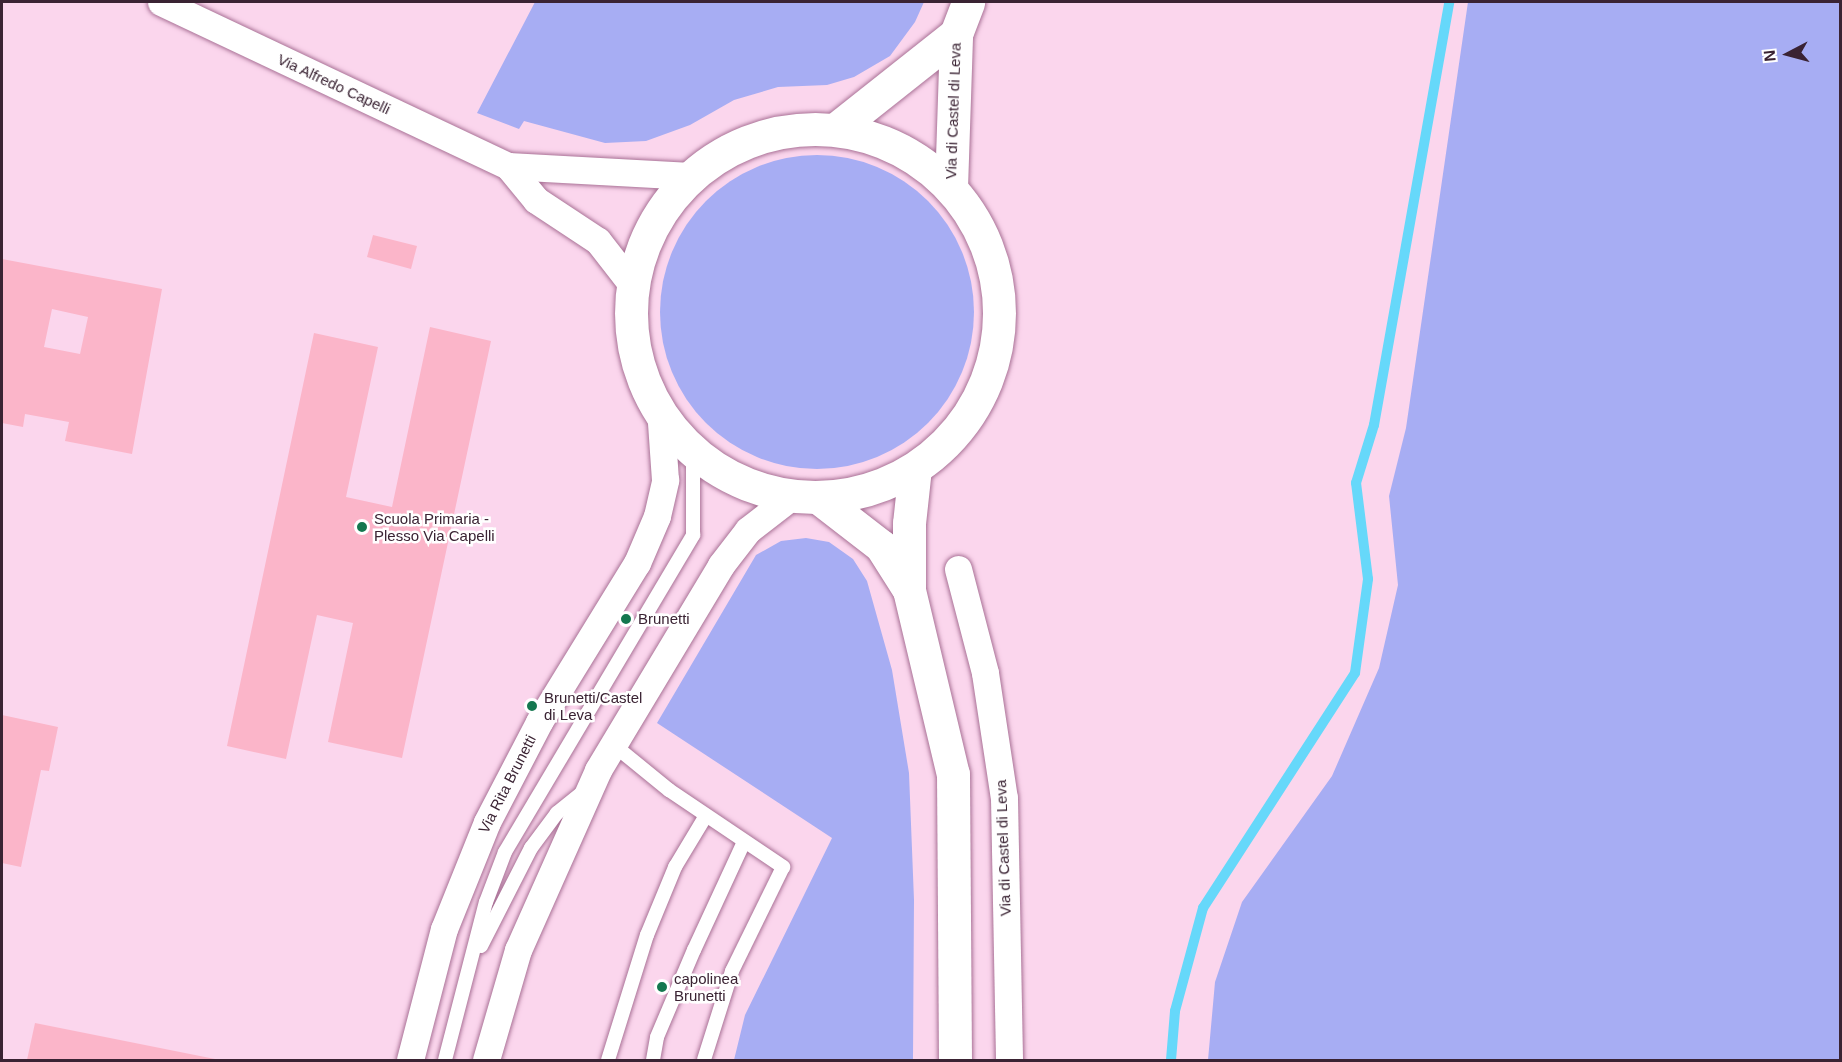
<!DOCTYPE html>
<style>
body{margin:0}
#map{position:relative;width:1842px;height:1062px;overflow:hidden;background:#fbd6ed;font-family:Arial,sans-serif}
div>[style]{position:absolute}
.green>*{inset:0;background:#a7adf3}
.round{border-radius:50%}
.stream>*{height:10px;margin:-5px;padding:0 5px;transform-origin:5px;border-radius:5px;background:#66d8fa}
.building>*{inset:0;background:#fbb5c9}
.roads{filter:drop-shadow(0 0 2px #a97196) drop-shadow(0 0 2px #a97196)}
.lane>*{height:14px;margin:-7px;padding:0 7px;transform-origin:7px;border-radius:7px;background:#fff}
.street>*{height:27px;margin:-13.5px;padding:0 13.5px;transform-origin:13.5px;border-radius:13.5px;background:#fff}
.secondary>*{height:33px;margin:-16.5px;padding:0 16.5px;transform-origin:16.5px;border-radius:16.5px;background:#fff}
.secondary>.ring{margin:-16.5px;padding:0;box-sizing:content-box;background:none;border:33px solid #fff;border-radius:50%}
.dots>*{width:16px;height:16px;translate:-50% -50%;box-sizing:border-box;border:3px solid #fff;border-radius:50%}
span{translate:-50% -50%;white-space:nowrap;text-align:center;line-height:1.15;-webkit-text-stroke:5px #fff;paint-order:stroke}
.street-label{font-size:15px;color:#3a2333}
.poi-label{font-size:15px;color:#3a2333}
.left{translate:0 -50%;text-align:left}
.frame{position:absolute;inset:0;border:3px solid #3a2333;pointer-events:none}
.north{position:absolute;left:1758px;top:24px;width:60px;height:60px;-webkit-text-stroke:4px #fff;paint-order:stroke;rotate:264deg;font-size:16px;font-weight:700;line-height:24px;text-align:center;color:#3a2333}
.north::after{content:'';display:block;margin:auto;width:21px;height:27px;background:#3a2333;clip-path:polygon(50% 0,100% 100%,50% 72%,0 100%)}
</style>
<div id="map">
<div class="green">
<div style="clip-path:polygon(535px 2px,924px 2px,915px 22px,890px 56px,854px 77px,827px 85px,778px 87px,734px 100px,690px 125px,646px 141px,605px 143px,524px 121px,519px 129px,477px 113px)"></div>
<div style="clip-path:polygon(1468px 2px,1840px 2px,1840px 1060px,1208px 1060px,1215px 982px,1242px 902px,1332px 776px,1379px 668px,1398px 585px,1389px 496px,1406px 428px)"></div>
<div class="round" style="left:660px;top:155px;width:314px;height:314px"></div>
<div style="clip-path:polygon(806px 538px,829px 542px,853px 559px,867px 581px,892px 670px,909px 773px,914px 900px,913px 1060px,734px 1060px,745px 1015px,832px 838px,657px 723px,756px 555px,781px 541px)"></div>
</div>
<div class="stream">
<div style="left:1171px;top:1060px;width:49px;rotate:-85.3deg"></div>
<div style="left:1175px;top:1011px;width:107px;rotate:-74.8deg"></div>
<div style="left:1203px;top:908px;width:280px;rotate:-57.1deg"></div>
<div style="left:1355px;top:673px;width:95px;rotate:-82.1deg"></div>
<div style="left:1368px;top:579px;width:97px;rotate:-97.1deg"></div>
<div style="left:1356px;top:483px;width:61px;rotate:-72.8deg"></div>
<div style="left:1374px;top:425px;width:430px;rotate:-79.9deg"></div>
</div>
<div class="building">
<div style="clip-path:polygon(373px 235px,417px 246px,411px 269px,367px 257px)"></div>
<div style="clip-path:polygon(evenodd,2px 259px,162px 289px,132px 454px,65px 441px,69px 422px,25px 414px,23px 427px,2px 423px,2px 259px,52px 309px,88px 317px,80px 354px,44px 347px,52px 309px)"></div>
<div style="clip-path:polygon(430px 327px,491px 341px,402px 758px,328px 742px,353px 623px,317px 615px,286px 759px,227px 746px,314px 333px,378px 347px,346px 497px,392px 507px)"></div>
<div style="clip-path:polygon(2px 715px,58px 727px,49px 771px,41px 770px,21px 867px,2px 863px)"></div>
<div style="clip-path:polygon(35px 1023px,215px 1059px,215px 1060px,27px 1060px)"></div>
</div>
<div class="roads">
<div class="lane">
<div style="left:615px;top:746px;width:70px;rotate:39.2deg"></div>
<div style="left:669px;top:790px;width:138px;rotate:34deg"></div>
<div style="left:783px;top:867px;width:116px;rotate:116.1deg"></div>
<div style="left:732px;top:971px;width:93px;rotate:107.5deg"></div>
<div style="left:481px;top:946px;width:110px;rotate:-63deg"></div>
<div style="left:531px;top:848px;width:44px;rotate:-53.4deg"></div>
<div style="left:557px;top:813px;width:32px;rotate:-39deg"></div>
<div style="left:445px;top:1060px;width:163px;rotate:-75.5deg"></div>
<div style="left:486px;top:902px;width:53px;rotate:-69.2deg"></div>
<div style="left:505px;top:852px;width:369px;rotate:-59.3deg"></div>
<div style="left:693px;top:535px;width:84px;rotate:-90deg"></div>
<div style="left:608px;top:1060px;width:131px;rotate:-72.7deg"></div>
<div style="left:647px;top:935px;width:74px;rotate:-67.6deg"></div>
<div style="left:675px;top:867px;width:58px;rotate:-59deg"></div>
<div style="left:653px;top:1060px;width:23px;rotate:-80deg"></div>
<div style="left:657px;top:1037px;width:95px;rotate:-67deg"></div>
<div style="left:694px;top:950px;width:119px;rotate:-65.2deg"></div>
</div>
<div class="street">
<div style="left:161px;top:2px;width:384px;rotate:25.3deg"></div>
<div style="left:508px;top:166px;width:183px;rotate:3.1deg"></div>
<div style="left:508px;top:166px;width:44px;rotate:50.5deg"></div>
<div style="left:536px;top:200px;width:74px;rotate:33.5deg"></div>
<div style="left:598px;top:241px;width:57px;rotate:52.1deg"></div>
<div style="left:958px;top:569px;width:107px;rotate:75.4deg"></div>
<div style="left:985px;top:673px;width:126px;rotate:81.4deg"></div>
<div style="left:1004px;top:798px;width:262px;rotate:88.9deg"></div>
<div style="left:410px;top:1060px;width:135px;rotate:-75.5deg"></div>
<div style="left:444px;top:929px;width:115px;rotate:-68.1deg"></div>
<div style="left:487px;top:822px;width:113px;rotate:-62.5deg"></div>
<div style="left:539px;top:722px;width:187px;rotate:-58.4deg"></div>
<div style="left:637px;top:563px;width:51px;rotate:-66.9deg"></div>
<div style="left:657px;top:516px;width:37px;rotate:-77deg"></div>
<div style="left:665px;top:480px;width:57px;rotate:-94deg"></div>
<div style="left:486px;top:1060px;width:115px;rotate:-73.8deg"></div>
<div style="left:518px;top:950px;width:197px;rotate:-66deg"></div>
<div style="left:598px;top:770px;width:239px;rotate:-59deg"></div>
<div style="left:721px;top:565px;width:44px;rotate:-52.4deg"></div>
<div style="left:748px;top:530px;width:56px;rotate:-37.7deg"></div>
</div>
<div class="secondary">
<div style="left:836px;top:129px;width:153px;rotate:-38.4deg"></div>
<div class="ring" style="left:631px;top:129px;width:335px;height:335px"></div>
<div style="left:951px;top:188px;width:154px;rotate:-88.1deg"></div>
<div style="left:956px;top:34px;width:34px;rotate:-69deg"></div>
<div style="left:915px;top:468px;width:55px;rotate:96.2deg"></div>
<div style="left:909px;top:523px;width:67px;rotate:90deg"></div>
<div style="left:909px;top:590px;width:189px;rotate:76.6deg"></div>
<div style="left:953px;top:774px;width:286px;rotate:89.6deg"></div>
<div style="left:819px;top:498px;width:78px;rotate:37.7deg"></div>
<div style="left:881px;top:546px;width:52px;rotate:57.5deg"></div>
</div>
</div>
<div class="dots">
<div style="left:362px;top:527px;background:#14774f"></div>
<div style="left:626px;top:619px;background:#14774f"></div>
<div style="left:532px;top:706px;background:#14774f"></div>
<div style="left:662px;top:987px;background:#14774f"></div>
</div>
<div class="street-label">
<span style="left:334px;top:84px;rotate:25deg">Via Alfredo Capelli</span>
<span style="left:953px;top:111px;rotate:-88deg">Via di Castel di Leva</span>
<span style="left:507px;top:784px;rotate:-63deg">Via Rita Brunetti</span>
<span style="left:1003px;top:848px;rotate:-92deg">Via di Castel di Leva</span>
</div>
<div class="poi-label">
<span class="left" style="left:374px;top:527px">Scuola Primaria -<br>Plesso Via Capelli</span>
<span class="left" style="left:638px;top:619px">Brunetti</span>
<span class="left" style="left:544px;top:706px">Brunetti/Castel<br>di Leva</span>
<span class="left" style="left:674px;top:987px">capolinea<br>Brunetti</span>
</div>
<div class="frame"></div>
<div class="north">N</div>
</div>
